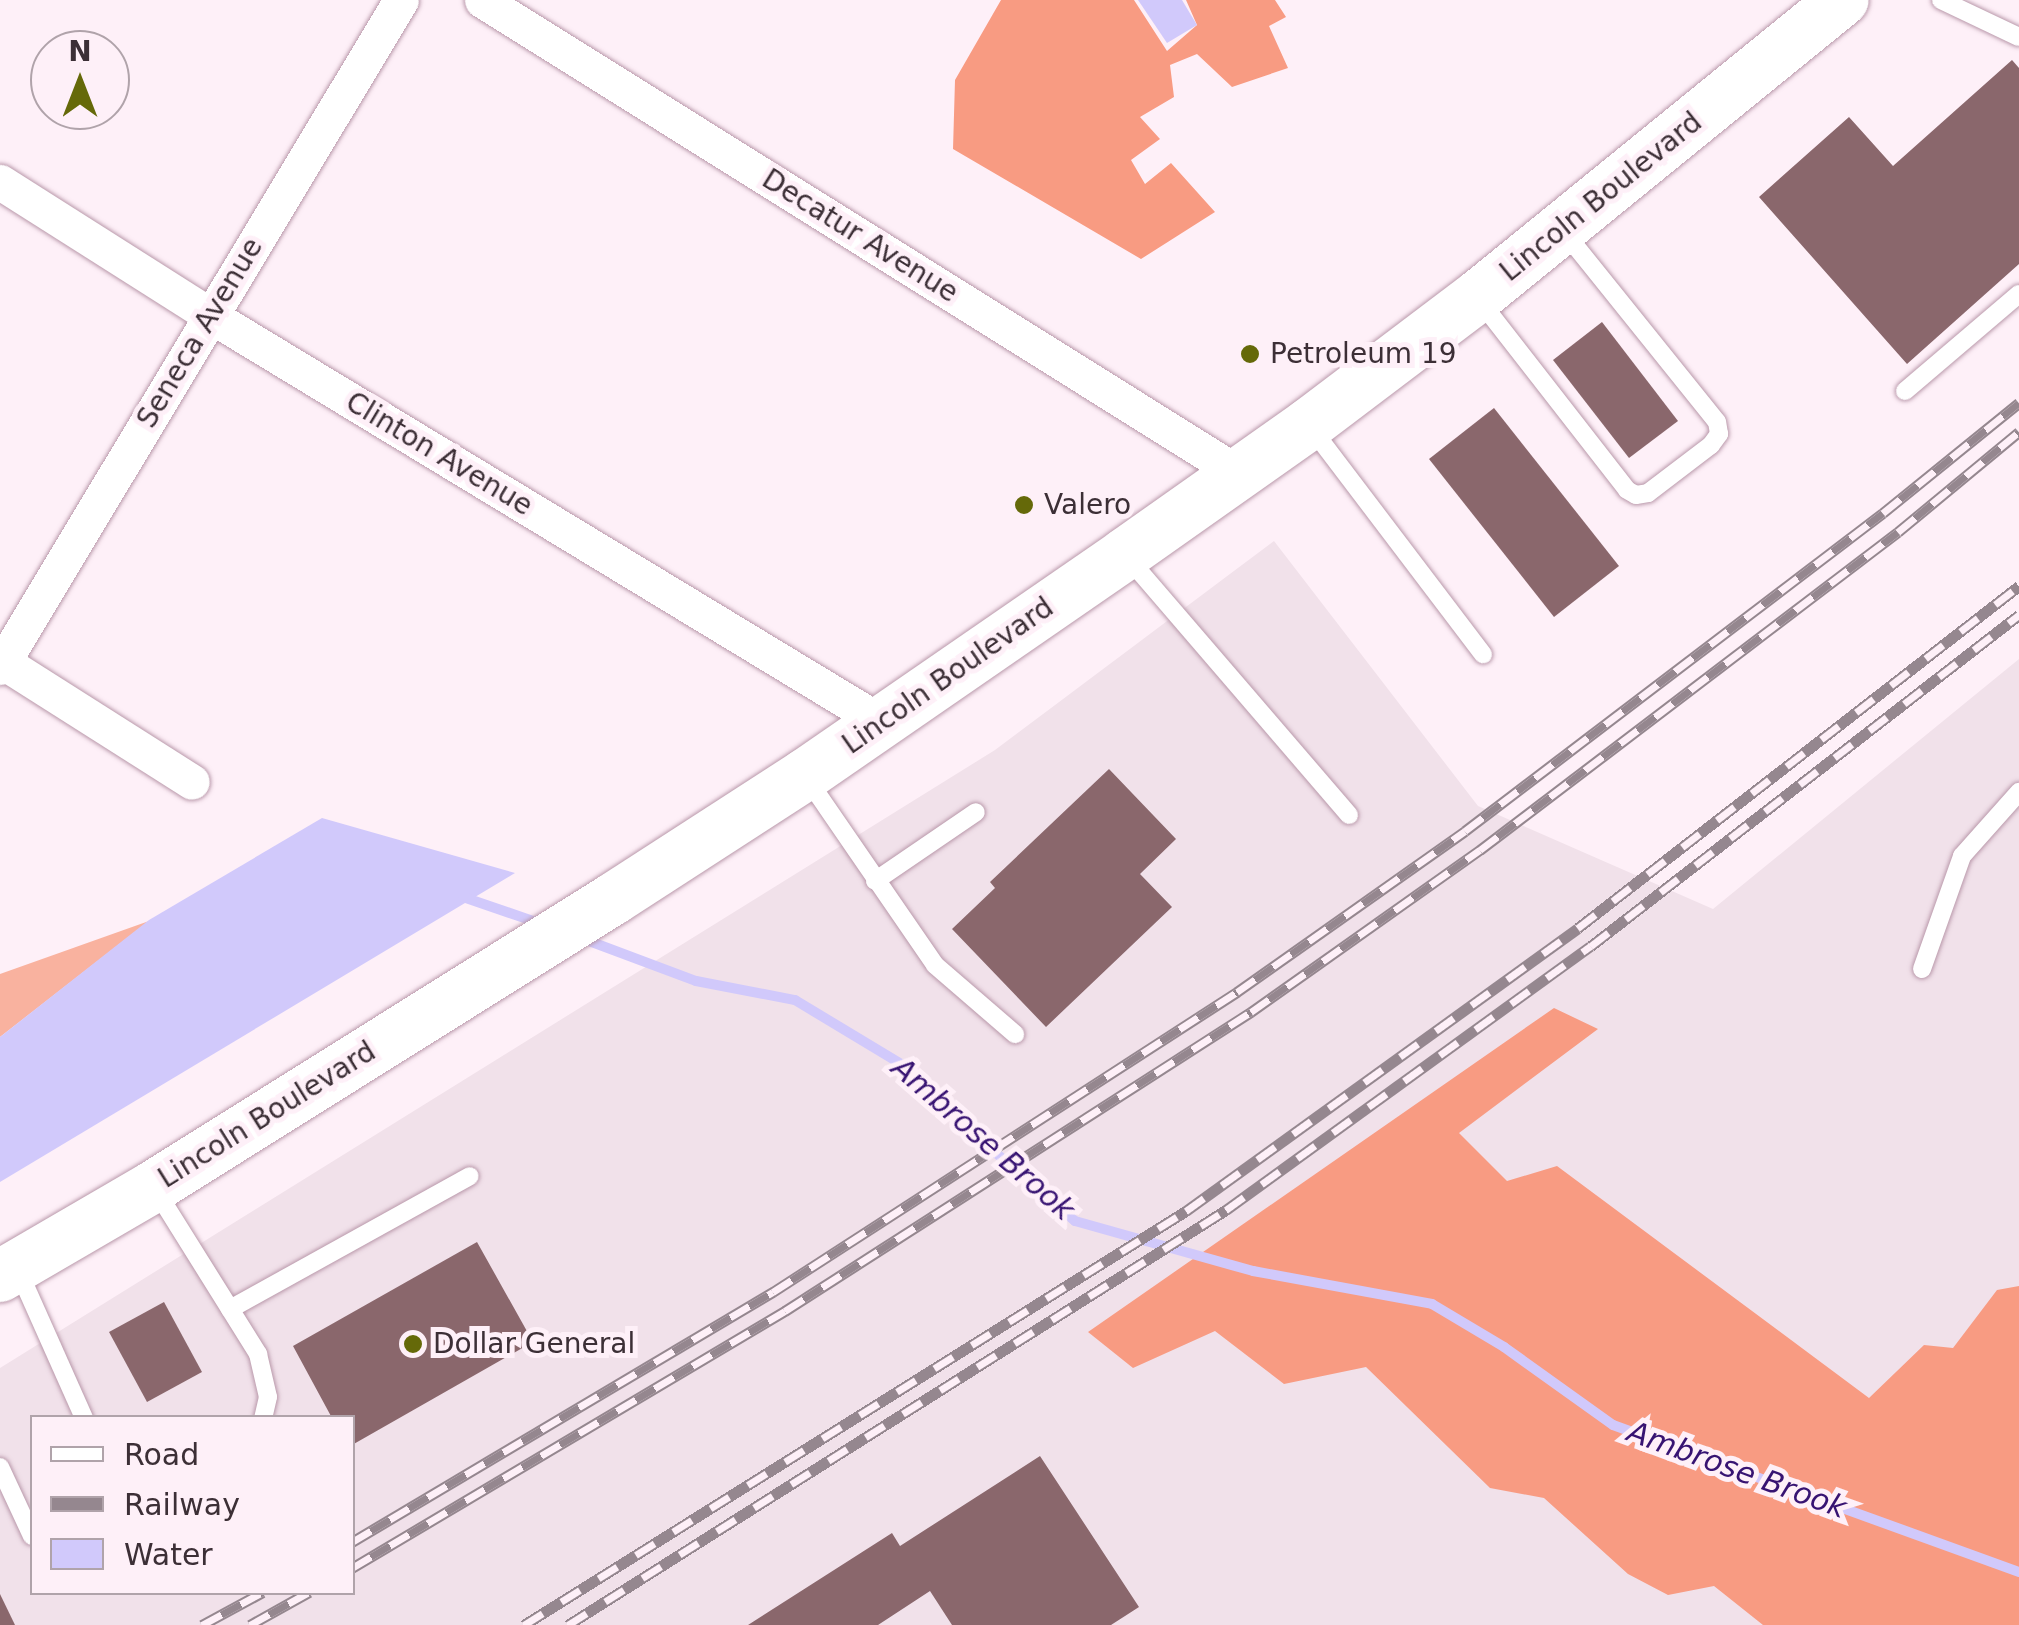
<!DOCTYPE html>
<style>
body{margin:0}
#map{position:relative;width:2019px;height:1625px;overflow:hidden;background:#fef0f8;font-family:"DejaVu Sans",sans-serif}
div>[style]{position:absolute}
.built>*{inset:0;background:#f1e1ea}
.green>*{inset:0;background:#f9b29f}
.forest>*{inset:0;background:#f89b82}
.water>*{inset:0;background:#d1c9fb}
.stream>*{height:10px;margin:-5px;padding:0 5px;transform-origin:5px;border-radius:5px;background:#d1c9fb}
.building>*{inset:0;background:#8a676c}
.roads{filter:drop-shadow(0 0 2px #b998aa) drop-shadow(0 0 2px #b998aa)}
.service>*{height:18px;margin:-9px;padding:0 9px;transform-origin:9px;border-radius:9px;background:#fff}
.minor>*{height:35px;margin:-17.5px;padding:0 17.5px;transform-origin:17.5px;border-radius:17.5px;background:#fff}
.secondary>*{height:52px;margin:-26px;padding:0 26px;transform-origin:26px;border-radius:26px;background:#fff}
.rail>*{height:11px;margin-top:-5.5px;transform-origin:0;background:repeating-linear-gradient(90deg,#fef0f8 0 22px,#95878f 0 44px);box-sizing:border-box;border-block:2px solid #95878f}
.dots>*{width:28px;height:28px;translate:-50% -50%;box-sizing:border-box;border:5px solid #fef0f8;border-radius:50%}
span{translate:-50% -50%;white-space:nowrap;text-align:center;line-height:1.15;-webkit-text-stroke:10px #fef0f8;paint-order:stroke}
.street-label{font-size:28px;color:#3c2f36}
.poi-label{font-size:28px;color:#3c2f36}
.left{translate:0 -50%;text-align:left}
.water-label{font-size:30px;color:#371372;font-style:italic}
.legend{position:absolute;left:30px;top:1415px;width:325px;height:180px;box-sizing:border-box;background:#fef0f8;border:2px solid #b0a3aa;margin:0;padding:12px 18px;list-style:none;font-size:30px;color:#3c2f36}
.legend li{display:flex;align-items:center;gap:20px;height:50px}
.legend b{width:50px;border:2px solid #b0a3aa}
.north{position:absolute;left:30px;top:30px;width:100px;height:100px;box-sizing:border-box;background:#fef0f8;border:2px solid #b0a3aa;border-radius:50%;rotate:0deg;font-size:28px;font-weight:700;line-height:40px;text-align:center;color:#3c2f36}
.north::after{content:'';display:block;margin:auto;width:35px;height:45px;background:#656909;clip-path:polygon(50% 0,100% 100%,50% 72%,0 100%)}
</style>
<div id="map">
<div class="built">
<div style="clip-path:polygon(evenodd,1274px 541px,1478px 806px,1713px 909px,2019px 659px,2019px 1625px,0 1625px,0 1368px,995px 750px,1274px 541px,32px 1418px,352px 1418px,352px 1592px,32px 1592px,32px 1418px)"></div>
</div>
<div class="green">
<div style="clip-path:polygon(149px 921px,0 1037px,0 974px)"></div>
</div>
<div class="forest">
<div style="clip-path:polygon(1001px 0,1134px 0,1167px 51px,1197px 25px,1186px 0,1275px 0,1286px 17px,1269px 26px,1288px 68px,1232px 87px,1197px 54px,1170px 65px,1174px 97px,1140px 117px,1160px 139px,1131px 160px,1145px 184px,1171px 163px,1215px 212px,1141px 259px,953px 149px,955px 80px)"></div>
<div style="clip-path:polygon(1554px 1008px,1598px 1029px,1459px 1133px,1507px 1181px,1557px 1166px,1869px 1398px,1924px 1345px,1953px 1348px,1997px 1290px,2019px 1286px,2019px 1625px,1763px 1625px,1714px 1586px,1668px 1595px,1628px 1574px,1544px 1498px,1490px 1488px,1366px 1367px,1284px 1384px,1215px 1331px,1133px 1368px,1088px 1332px)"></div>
</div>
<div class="water">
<div style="clip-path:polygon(1138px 0,1182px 0,1197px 25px,1167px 43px)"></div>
<div style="clip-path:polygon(322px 818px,515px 873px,0 1182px,0 1037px,149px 920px)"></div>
</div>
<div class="stream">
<div style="left:463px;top:897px;width:83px;rotate:18.9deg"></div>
<div style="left:581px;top:938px;width:123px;rotate:20.5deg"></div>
<div style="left:696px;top:981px;width:101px;rotate:10.9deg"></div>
<div style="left:795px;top:1000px;width:141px;rotate:31.1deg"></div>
<div style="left:916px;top:1073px;width:76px;rotate:47.1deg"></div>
<div style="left:968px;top:1129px;width:141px;rotate:40.7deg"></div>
<div style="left:1075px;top:1221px;width:185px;rotate:15.7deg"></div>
<div style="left:1253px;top:1271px;width:182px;rotate:10.4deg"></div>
<div style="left:1432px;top:1304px;width:84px;rotate:30.8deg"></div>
<div style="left:1504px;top:1347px;width:134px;rotate:35.6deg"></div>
<div style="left:1613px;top:1425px;width:432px;rotate:19.9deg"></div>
</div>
<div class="building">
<div style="clip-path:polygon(2012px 60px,2019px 68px,2019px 264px,1907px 364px,1759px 197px,1849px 117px,1893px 166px)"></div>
<div style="clip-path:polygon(1602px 322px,1678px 421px,1629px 458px,1553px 360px)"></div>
<div style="clip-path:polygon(1494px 408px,1619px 566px,1554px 617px,1429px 459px)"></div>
<div style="clip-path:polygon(1109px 769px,1176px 839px,1140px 874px,1172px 907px,1046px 1027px,952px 929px,995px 888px,990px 882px)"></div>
<div style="clip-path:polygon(477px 1242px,533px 1342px,352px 1445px,352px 1418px,332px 1418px,293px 1346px)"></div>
<div style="clip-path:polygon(164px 1302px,202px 1372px,147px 1402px,109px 1332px)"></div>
<div style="clip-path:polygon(1040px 1456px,1139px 1607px,1111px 1625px,952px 1625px,930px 1591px,878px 1625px,748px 1625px,892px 1533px,900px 1546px)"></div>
<div style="clip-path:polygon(0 1594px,15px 1625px,0 1625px)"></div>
</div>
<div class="roads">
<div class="service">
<div style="left:1941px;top:0;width:86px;rotate:25.4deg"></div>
<div style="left:1480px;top:301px;width:239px;rotate:52.1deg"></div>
<div style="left:1627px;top:490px;width:10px;rotate:29deg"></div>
<div style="left:1636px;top:495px;width:12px;rotate:-9deg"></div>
<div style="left:1648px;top:493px;width:79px;rotate:-37.3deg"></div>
<div style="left:1711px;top:445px;width:14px;rotate:-54deg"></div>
<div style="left:1719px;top:434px;width:12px;rotate:-99deg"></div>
<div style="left:1717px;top:422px;width:243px;rotate:-128.8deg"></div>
<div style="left:1905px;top:391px;width:150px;rotate:-40.4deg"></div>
<div style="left:1312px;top:429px;width:283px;rotate:52.8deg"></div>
<div style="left:1128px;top:558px;width:339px;rotate:49.3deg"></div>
<div style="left:808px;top:780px;width:224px;rotate:55.5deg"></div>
<div style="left:935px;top:965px;width:106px;rotate:40.8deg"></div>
<div style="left:875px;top:881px;width:122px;rotate:-34.3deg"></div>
<div style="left:1922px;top:969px;width:120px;rotate:-70.5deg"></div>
<div style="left:1962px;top:856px;width:86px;rotate:-48.3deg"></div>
<div style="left:155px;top:1189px;width:195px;rotate:58deg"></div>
<div style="left:258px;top:1354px;width:44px;rotate:76.9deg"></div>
<div style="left:268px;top:1397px;width:22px;rotate:103deg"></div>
<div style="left:19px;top:1272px;width:160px;rotate:66deg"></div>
<div style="left:230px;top:1309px;width:274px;rotate:-29deg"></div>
<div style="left:0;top:1467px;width:76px;rotate:65.1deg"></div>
</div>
<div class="minor">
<div style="left:482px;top:0;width:892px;rotate:32.03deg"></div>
<div style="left:0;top:182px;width:250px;rotate:32.4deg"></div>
<div style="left:211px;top:316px;width:783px;rotate:31.21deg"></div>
<div style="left:0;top:660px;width:227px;rotate:32.4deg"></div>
<div style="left:0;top:667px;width:778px;rotate:-58.99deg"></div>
</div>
<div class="secondary">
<div style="left:0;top:1276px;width:177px;rotate:-30.2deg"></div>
<div style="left:153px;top:1187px;width:543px;rotate:-32.05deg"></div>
<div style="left:613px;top:899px;width:229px;rotate:-32.9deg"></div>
<div style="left:805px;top:775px;width:389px;rotate:-34.6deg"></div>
<div style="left:1125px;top:554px;width:225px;rotate:-35.2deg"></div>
<div style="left:1309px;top:424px;width:211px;rotate:-37.1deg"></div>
<div style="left:1477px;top:297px;width:471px;rotate:-39.1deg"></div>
</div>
</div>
<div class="rail">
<div style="left:352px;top:1542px;width:490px;rotate:-30.7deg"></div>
<div style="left:773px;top:1292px;width:553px;rotate:-32.88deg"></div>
<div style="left:1237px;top:992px;width:279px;rotate:-35.2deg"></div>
<div style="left:1465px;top:831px;width:525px;rotate:-37.26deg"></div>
<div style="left:1883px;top:513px;width:175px;rotate:-39deg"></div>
<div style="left:352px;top:1568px;width:504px;rotate:-30.69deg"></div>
<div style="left:785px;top:1311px;width:554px;rotate:-32.69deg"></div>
<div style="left:1251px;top:1012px;width:281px;rotate:-35.3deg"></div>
<div style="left:1480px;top:850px;width:525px;rotate:-37.26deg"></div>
<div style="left:1898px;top:532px;width:157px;rotate:-39.6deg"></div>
<div style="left:202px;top:1625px;width:69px;rotate:-28.4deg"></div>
<div style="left:250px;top:1625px;width:68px;rotate:-29.2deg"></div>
<div style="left:524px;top:1625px;width:781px;rotate:-32.02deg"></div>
<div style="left:1186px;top:1211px;width:483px;rotate:-35.8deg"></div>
<div style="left:1578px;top:928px;width:558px;rotate:-37.79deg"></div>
<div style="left:568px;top:1625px;width:778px;rotate:-32.24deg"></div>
<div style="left:1226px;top:1210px;width:450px;rotate:-35.9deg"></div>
<div style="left:1591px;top:946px;width:541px;rotate:-37.72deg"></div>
</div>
<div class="dots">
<div style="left:1250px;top:354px;background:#656909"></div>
<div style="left:1024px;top:505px;background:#656909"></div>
<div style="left:413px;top:1344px;background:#656909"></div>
</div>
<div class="street-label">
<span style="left:1601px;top:197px;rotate:-39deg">Lincoln Boulevard</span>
<span style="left:860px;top:236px;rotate:32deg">Decatur Avenue</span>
<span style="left:200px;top:333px;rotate:-59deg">Seneca Avenue</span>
<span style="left:439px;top:454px;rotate:31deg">Clinton Avenue</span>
<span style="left:948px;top:676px;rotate:-35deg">Lincoln Boulevard</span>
<span style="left:267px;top:1115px;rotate:-32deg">Lincoln Boulevard</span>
</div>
<div class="poi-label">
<span class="left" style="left:1270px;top:354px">Petroleum 19</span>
<span class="left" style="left:1044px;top:505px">Valero</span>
<span class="left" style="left:433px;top:1344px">Dollar General</span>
</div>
<div class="water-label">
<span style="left:983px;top:1139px;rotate:41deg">Ambrose Brook</span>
<span style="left:1737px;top:1470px;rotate:20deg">Ambrose Brook</span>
</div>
<ul class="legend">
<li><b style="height:12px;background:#fff"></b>Road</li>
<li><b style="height:12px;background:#95878f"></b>Railway</li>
<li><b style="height:28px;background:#d1c9fb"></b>Water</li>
</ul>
<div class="north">N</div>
</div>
